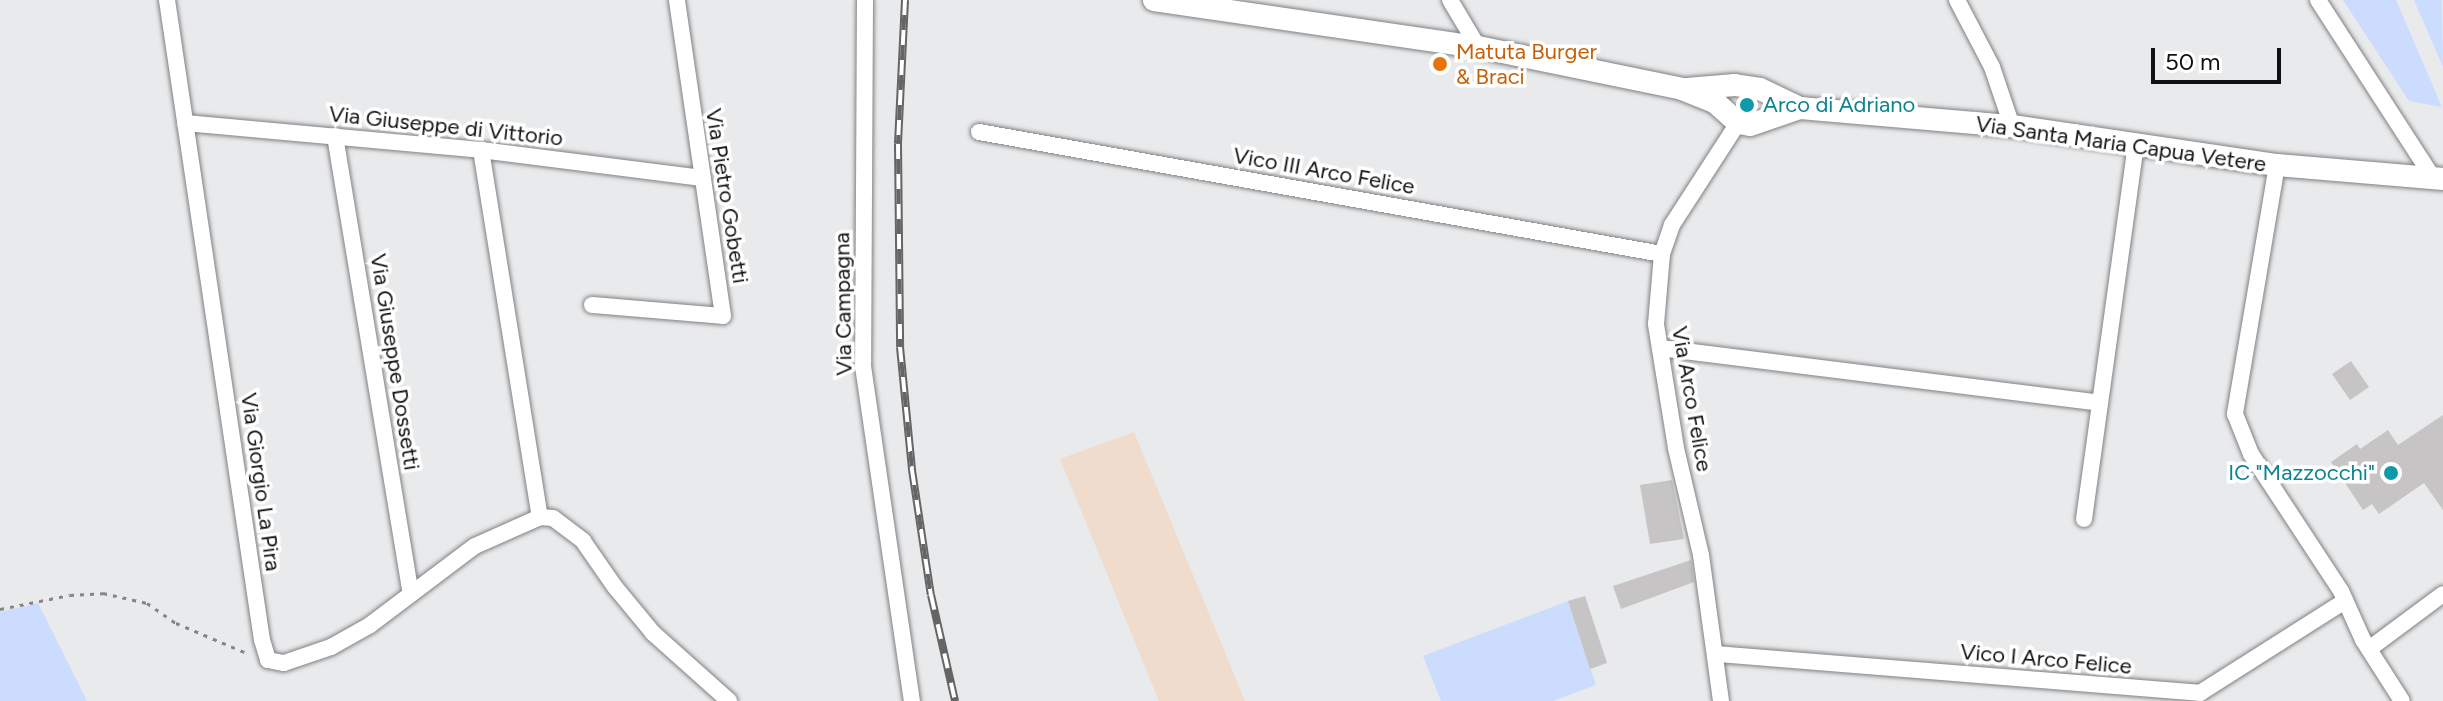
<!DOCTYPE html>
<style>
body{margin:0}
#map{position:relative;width:2443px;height:701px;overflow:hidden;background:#e9eaeb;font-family:Figtree,sans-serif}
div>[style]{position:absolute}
.industrial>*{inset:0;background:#efdccc}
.green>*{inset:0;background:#cbdcfe}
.building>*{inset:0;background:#c6c4c4}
.path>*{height:3px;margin-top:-1.5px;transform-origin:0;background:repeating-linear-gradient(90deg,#868687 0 4px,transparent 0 10px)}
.roads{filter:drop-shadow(0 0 2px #818183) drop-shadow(0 0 2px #818183)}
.minor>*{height:16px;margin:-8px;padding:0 8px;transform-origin:8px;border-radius:8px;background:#fff}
.secondary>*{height:22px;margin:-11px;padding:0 11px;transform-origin:11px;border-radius:11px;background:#fff}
.rail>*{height:8px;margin-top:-4px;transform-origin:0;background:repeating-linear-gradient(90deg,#fff 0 15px,#656566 0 30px);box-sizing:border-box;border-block:2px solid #656566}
.dots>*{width:22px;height:22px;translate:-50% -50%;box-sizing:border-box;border:4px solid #fff;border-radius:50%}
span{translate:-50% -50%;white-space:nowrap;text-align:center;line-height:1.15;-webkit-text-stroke:7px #fff;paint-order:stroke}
.food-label{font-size:22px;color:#c56008}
.left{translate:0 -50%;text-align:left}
.culture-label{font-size:22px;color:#0d838f}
.right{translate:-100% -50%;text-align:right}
.street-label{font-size:22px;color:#111112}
.scale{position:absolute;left:2151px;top:48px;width:130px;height:36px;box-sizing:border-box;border:4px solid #111112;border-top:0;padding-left:10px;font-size:24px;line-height:28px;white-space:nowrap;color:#111112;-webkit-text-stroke:6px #fff;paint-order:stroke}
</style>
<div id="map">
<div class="industrial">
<div style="clip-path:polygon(1134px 432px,1245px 701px,1159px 701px,1060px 459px)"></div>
</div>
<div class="green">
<div style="clip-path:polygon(2343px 0,2396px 0,2442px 107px,2409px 101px)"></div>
<div style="clip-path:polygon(2414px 0,2442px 0,2443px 67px)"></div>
<div style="clip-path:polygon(1568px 601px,1596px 685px,1553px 701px,1441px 701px,1423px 656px)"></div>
<div style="clip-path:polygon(38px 603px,87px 701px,0 701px,0 612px)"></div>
</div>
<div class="building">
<div style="clip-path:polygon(2351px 361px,2369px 387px,2350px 400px,2332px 374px)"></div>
<div style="clip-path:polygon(2443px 415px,2443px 510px,2424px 483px,2379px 514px,2372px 504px,2363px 510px,2331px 462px,2357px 444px,2360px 449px,2388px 430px,2398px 445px)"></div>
<div style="clip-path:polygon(1672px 480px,1684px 539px,1650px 544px,1640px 485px)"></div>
<div style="clip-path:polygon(1691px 560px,1694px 582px,1621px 609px,1613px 586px)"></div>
<div style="clip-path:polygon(1585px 596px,1607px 663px,1590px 669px,1568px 601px)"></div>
</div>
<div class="path">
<div style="left:0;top:609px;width:71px;rotate:-11.3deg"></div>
<div style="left:70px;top:595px;width:33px;rotate:-3deg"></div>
<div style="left:103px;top:593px;width:45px;rotate:12.8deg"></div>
<div style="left:147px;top:603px;width:35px;rotate:35deg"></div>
<div style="left:176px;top:623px;width:79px;rotate:23deg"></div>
</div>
<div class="roads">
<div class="minor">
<div style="left:167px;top:0;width:647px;rotate:81.56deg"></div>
<div style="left:262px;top:640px;width:21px;rotate:73deg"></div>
<div style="left:268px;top:660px;width:16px;rotate:11deg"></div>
<div style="left:284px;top:663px;width:50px;rotate:-18.8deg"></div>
<div style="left:331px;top:647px;width:45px;rotate:-29.4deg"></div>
<div style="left:370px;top:625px;width:131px;rotate:-37deg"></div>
<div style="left:475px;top:546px;width:71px;rotate:-24deg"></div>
<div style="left:540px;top:517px;width:13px;rotate:4deg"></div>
<div style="left:553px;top:518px;width:38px;rotate:37deg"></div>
<div style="left:583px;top:541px;width:56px;rotate:55.2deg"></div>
<div style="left:615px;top:587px;width:60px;rotate:50.4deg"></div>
<div style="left:653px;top:633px;width:102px;rotate:41.8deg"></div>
<div style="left:865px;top:0;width:366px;rotate:90.3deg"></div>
<div style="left:863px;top:366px;width:339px;rotate:81.7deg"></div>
<div style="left:1450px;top:0;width:55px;rotate:59.2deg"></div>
<div style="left:1957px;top:0;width:76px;rotate:62.4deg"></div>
<div style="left:1992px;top:67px;width:62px;rotate:71.3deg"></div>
<div style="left:2318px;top:0;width:213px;rotate:57.1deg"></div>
<div style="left:185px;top:123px;width:297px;rotate:5.2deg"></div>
<div style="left:481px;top:150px;width:223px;rotate:7.2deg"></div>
<div style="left:979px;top:132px;width:694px;rotate:10.13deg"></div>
<div style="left:335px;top:136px;width:464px;rotate:80.6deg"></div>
<div style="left:481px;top:150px;width:372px;rotate:80.9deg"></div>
<div style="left:2277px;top:165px;width:253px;rotate:99.6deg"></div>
<div style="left:2235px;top:414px;width:43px;rotate:68.2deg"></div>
<div style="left:2251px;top:454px;width:164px;rotate:56.7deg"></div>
<div style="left:2341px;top:591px;width:54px;rotate:65.8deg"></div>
<div style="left:2363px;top:640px;width:72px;rotate:57.4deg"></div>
<div style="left:592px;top:305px;width:131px;rotate:4.8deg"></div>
<div style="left:723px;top:316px;width:319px;rotate:-98.3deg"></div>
<div style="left:1660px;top:348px;width:443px;rotate:7.1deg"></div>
<div style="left:2084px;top:519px;width:379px;rotate:-82.1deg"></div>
<div style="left:2369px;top:649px;width:92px;rotate:-36.6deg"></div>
<div style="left:1717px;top:654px;width:485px;rotate:4.6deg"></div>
<div style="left:2200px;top:693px;width:172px;rotate:-32.4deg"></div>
<div style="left:1721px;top:701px;width:147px;rotate:-97.8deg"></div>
<div style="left:1701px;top:555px;width:110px;rotate:-103.2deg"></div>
<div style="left:1676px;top:448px;width:126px;rotate:-99.2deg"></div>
<div style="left:1656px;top:324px;width:70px;rotate:-85.1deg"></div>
<div style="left:1662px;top:254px;width:31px;rotate:-71deg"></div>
<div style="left:1672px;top:225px;width:121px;rotate:-57.1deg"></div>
</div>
<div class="secondary">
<div style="left:1154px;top:0;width:327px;rotate:8.3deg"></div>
<div style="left:1478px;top:47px;width:208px;rotate:11.6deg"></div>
<div style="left:1682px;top:89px;width:37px;rotate:22deg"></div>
<div style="left:1716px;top:103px;width:30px;rotate:42deg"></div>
<div style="left:1738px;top:123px;width:12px;rotate:9deg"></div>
<div style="left:1750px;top:125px;width:53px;rotate:-18.8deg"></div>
<div style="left:1800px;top:108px;width:213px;rotate:4.9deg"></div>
<div style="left:2012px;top:126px;width:268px;rotate:8.4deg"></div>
<div style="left:2277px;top:165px;width:167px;rotate:4.8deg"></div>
<div style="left:1687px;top:89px;width:48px;rotate:-4.8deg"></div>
<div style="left:1735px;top:85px;width:25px;rotate:9deg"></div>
<div style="left:1760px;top:89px;width:44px;rotate:25.4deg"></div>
</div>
</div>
<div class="rail">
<div style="left:905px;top:0;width:144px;rotate:92.8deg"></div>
<div style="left:898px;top:144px;width:203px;rotate:89.4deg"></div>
<div style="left:900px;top:347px;width:124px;rotate:84.4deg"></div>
<div style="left:912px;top:470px;width:126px;rotate:81.4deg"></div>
<div style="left:931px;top:595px;width:109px;rotate:77.2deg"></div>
</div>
<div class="dots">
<div style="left:1440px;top:64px;background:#e8710a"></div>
<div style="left:1747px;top:105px;background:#0f9aa8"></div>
<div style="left:2391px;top:473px;background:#0f9aa8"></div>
</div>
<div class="food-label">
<span class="left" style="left:1456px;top:64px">Matuta Burger<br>&amp; Braci</span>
</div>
<div class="culture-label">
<span class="left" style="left:1763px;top:105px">Arco di Adriano</span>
<span class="right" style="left:2375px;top:473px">IC "Mazzocchi"</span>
</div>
<div class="street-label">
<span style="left:446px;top:126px;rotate:6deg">Via Giuseppe di Vittorio</span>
<span style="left:2121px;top:144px;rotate:8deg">Via Santa Maria Capua Vetere</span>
<span style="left:1324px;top:171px;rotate:10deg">Vico III Arco Felice</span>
<span style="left:727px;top:196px;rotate:81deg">Via Pietro Gobetti</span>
<span style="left:843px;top:304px;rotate:-91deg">Via Campagna</span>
<span style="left:395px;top:362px;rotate:81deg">Via Giuseppe Dossetti</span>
<span style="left:1692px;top:399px;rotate:80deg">Via Arco Felice</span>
<span style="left:261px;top:482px;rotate:82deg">Via Giorgio La Pira</span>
<span style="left:2046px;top:659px;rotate:5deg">Vico I Arco Felice</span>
</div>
<div class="scale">50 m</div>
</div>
